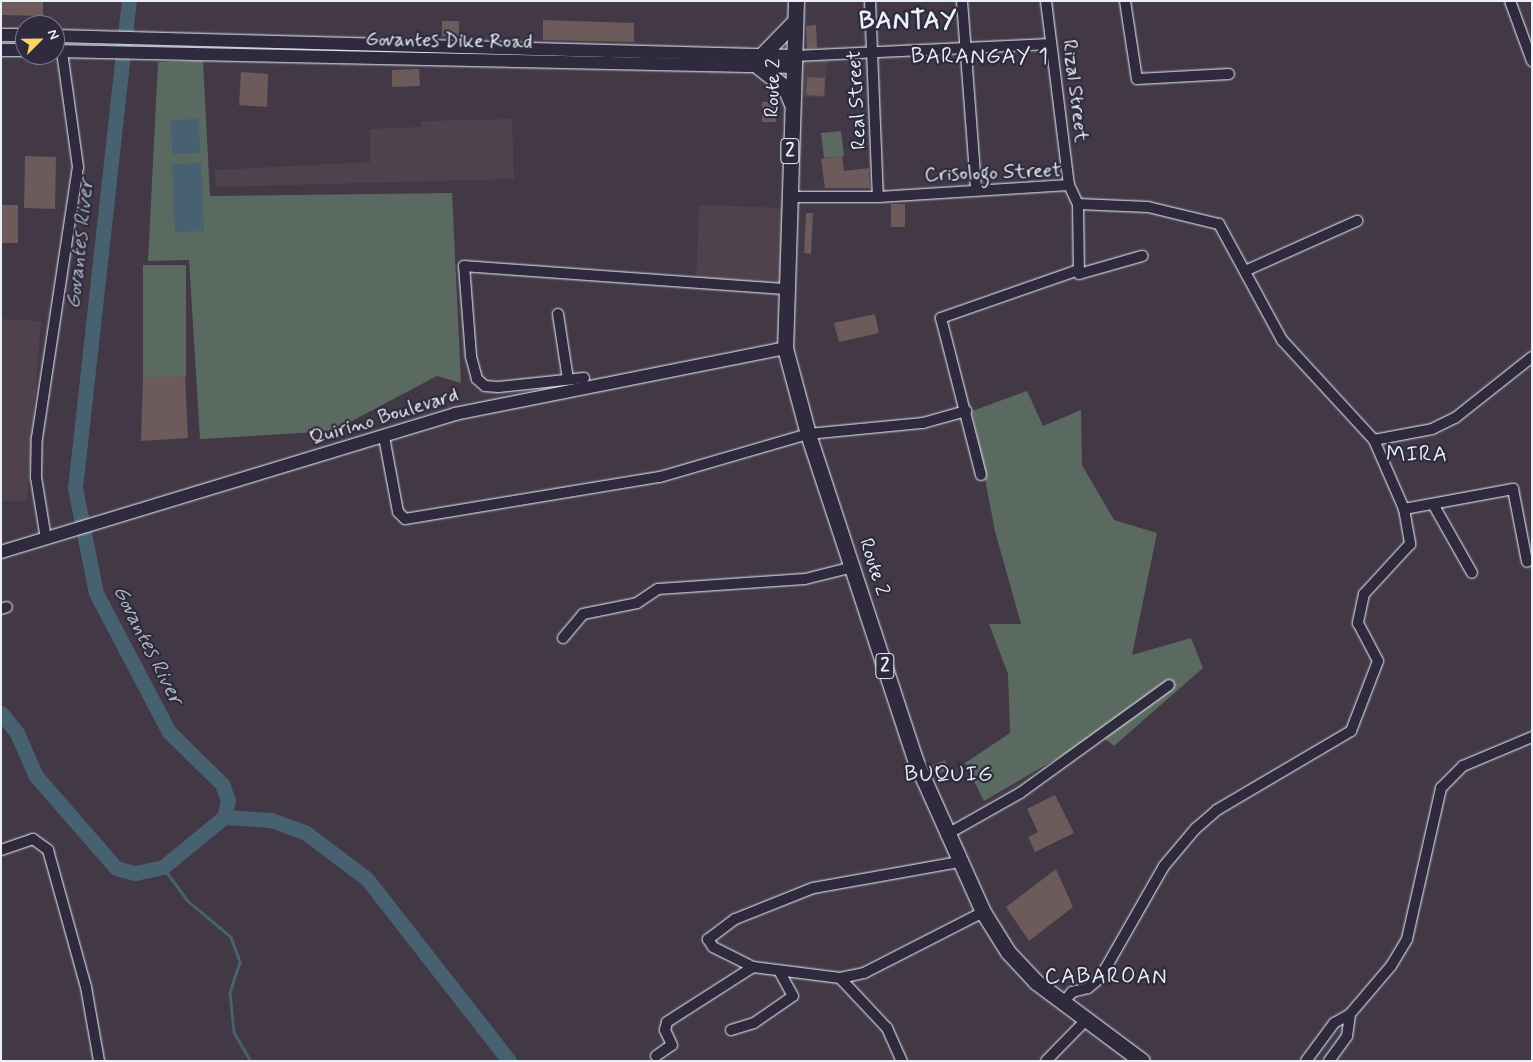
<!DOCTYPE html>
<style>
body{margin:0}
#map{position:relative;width:1533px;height:1062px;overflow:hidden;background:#423846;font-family:Mynerve,sans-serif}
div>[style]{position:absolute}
.built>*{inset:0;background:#4f424c}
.green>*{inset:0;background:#5b6a61}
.water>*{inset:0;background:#486171}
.stream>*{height:2.5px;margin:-1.25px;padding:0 1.25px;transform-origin:1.25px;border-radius:1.25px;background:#486171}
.river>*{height:15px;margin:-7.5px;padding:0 7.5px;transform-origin:7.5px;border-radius:7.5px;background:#486171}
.building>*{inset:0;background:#6d5a5b}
.roads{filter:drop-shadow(0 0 1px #e8f1f8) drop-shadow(0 0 1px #e8f1f8)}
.minor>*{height:10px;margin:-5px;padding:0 5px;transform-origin:5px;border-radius:5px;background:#2f2a3d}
.major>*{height:12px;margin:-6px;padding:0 6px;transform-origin:6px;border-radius:6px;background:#2f2a3d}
.highway>*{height:15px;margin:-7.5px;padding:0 7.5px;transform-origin:7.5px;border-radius:7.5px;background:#2f2a3d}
span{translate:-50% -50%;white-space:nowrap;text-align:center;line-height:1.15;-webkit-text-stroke:4.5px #2f2a3d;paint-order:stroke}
.shield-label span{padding:1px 4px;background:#2f2a3d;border:1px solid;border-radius:4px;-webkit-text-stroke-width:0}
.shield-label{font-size:19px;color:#e8f1f8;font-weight:700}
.street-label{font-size:20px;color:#e8f1f8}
.water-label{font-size:21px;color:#a8b7c2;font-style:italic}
.quarter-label{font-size:22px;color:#e8f1f8;letter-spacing:1px}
.district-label{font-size:25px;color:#e8f1f8;font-weight:700;letter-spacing:1px}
.frame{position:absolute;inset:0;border:2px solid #e8f1f8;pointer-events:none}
.north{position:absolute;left:15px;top:15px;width:50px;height:50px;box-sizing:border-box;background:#2f2a3d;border:1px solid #797a88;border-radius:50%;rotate:67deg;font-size:14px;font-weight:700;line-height:20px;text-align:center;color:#e8f1f8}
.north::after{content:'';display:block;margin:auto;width:18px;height:22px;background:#ffd166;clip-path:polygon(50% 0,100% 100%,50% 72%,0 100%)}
</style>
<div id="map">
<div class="built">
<div style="clip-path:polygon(803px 60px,827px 61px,825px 98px,802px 97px)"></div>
<div style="clip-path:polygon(512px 119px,514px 179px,216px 187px,215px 170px,370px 162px,370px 129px,421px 127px,421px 121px)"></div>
<div style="clip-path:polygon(699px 205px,785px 208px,784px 293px,696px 285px)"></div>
<div style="clip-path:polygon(1px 319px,41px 321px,27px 501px,1px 501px)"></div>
</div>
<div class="green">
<div style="clip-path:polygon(203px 61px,210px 196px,452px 193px,461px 383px,437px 376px,333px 431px,200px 439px,189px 260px,148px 261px,158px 62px)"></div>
<div style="clip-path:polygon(841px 131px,844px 156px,824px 158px,821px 133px)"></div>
<div style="clip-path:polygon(143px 265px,186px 265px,186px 377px,143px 377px)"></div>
<div style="clip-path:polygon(1027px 391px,1043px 426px,1081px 410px,1082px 465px,1114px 520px,1157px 533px,1132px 655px,1191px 638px,1203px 668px,1114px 746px,1099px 734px,984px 801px,965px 763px,1010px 733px,1008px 674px,989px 624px,1021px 624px,995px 531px,972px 411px)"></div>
</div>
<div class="water">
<div style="clip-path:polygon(199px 119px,200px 153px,172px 154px,171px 120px)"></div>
<div style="clip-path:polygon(201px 163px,204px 231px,175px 232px,172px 164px)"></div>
</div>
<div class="stream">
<div style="left:163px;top:867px;width:42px;rotate:53.7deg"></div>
<div style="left:188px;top:901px;width:56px;rotate:39.9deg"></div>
<div style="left:231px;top:937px;width:27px;rotate:70deg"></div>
<div style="left:240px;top:962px;width:33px;rotate:108deg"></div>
<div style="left:230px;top:993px;width:39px;rotate:84deg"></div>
<div style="left:234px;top:1032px;width:34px;rotate:60deg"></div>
</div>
<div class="river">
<div style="left:1px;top:713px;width:26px;rotate:51deg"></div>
<div style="left:17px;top:733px;width:47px;rotate:66.2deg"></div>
<div style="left:36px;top:776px;width:122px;rotate:49deg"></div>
<div style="left:116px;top:868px;width:20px;rotate:15deg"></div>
<div style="left:135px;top:873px;width:29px;rotate:-12deg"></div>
<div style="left:163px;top:867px;width:79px;rotate:-39.3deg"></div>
<div style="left:224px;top:817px;width:16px;rotate:-76deg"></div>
<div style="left:228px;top:801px;width:18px;rotate:-109deg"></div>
<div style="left:222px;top:784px;width:74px;rotate:-135.5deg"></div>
<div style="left:169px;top:732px;width:157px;rotate:-117.7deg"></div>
<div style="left:96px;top:593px;width:107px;rotate:-101.3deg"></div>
<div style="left:75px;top:488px;width:490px;rotate:-83.7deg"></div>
<div style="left:224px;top:817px;width:47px;rotate:3.7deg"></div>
<div style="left:271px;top:820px;width:37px;rotate:20deg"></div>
<div style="left:306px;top:833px;width:76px;rotate:37deg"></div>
<div style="left:367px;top:879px;width:231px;rotate:52deg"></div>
</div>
<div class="building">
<div style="clip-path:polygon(1px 1px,43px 1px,43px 16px,1px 15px)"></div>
<div style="clip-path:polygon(543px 20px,634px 23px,634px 42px,543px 40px)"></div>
<div style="clip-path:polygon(442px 21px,459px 21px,459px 36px,442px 36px)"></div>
<div style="clip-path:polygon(816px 25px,817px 48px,807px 49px,806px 26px)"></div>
<div style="clip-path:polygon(419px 69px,420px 86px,392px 87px,392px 70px)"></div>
<div style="clip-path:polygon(241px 72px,268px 74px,267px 107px,239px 105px)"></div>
<div style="clip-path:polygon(807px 77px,825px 78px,824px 96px,806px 95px)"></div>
<div style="clip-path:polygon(762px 102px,777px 102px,776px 122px,762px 122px)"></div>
<div style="clip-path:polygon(25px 156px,56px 157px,55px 209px,24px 208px)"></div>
<div style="clip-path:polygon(842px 156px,844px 171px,869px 168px,870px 188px,825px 188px,821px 159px)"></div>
<div style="clip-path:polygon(891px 204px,905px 204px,905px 227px,891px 227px)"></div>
<div style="clip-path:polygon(1px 205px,18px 205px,18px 243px,1px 243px)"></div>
<div style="clip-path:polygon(806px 213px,813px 213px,811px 254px,804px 253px)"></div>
<div style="clip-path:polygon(875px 314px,879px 333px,839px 342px,834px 323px)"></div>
<div style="clip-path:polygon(185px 376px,188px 438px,141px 441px,143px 377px)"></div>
<div style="clip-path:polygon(945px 760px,948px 770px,934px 775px,930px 766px)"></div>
<div style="clip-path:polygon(1055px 795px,1074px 833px,1035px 852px,1028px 837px,1038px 832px,1027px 809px)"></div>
<div style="clip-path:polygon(1056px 869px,1073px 907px,1029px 941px,1006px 907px)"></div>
</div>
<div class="roads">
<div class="minor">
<div style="left:870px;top:1px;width:196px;rotate:87.7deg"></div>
<div style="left:962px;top:1px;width:189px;rotate:85.7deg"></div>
<div style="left:1046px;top:1px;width:185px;rotate:82.9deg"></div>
<div style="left:1125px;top:1px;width:79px;rotate:81.3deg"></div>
<div style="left:1137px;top:79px;width:92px;rotate:-3.1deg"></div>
<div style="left:1510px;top:1px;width:64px;rotate:69.9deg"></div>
<div style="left:794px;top:56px;width:257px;rotate:-2.7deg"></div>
<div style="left:788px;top:197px;width:90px"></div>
<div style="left:878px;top:197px;width:191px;rotate:-3.6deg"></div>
<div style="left:1069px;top:185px;width:21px;rotate:65deg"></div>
<div style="left:1078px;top:204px;width:70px;rotate:2.5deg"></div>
<div style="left:1148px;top:207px;width:73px;rotate:13.5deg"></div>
<div style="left:1219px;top:224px;width:132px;rotate:61.5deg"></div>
<div style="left:1282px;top:340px;width:136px;rotate:47.4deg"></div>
<div style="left:1374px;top:440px;width:75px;rotate:66.5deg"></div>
<div style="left:1404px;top:509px;width:36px;rotate:80deg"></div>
<div style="left:1410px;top:544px;width:68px;rotate:132.6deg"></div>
<div style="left:1364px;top:594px;width:30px;rotate:102deg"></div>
<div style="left:1358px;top:623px;width:43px;rotate:62.2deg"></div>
<div style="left:1378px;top:661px;width:75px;rotate:111.1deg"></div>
<div style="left:1351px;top:731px;width:156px;rotate:149.5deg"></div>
<div style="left:1217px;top:810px;width:28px;rotate:139deg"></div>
<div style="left:1196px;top:828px;width:50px;rotate:130.1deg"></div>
<div style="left:1164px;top:866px;width:129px;rotate:119.7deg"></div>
<div style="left:1100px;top:978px;width:16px;rotate:140deg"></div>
<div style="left:1088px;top:988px;width:16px;rotate:166deg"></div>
<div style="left:1072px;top:992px;width:14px;rotate:129deg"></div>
<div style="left:1078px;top:204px;width:70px;rotate:89.2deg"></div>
<div style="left:1079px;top:274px;width:66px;rotate:-15.9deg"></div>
<div style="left:1245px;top:271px;width:123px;rotate:-24.1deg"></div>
<div style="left:558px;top:314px;width:66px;rotate:81.3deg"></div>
<div style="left:584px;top:378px;width:86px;rotate:174deg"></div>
<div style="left:498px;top:387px;width:13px;rotate:-176deg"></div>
<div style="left:485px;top:386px;width:11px;rotate:-139deg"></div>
<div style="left:477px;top:379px;width:24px;rotate:-105deg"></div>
<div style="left:471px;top:356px;width:90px;rotate:-94.4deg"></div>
<div style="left:464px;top:266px;width:323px;rotate:4.1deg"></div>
<div style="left:384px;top:437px;width:76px;rotate:79.4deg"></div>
<div style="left:398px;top:512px;width:10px;rotate:45deg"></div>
<div style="left:405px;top:519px;width:258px;rotate:-9.4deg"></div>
<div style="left:660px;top:477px;width:154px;rotate:-16.2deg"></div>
<div style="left:808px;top:434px;width:116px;rotate:-5.5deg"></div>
<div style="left:923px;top:423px;width:45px;rotate:-15.6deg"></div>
<div style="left:1374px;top:440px;width:59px;rotate:-10.7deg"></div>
<div style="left:1432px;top:429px;width:25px;rotate:-26deg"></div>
<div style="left:1455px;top:418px;width:98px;rotate:-38.4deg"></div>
<div style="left:981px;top:475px;width:162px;rotate:-104.3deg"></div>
<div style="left:941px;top:318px;width:145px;rotate:-19.3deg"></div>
<div style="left:1433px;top:504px;width:79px;rotate:60.5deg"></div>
<div style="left:1404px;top:509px;width:111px;rotate:-10.4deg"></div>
<div style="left:1513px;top:489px;width:74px;rotate:79.1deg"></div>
<div style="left:46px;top:539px;width:63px;rotate:-99.2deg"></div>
<div style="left:36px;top:477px;width:39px;rotate:-89deg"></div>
<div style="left:37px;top:438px;width:274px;rotate:-81.4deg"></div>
<div style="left:78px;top:167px;width:117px;rotate:-97.9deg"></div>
<div style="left:1px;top:609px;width:6px;rotate:-18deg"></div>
<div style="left:563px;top:638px;width:31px;rotate:-50deg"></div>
<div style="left:583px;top:614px;width:55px;rotate:-11.5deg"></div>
<div style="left:637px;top:603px;width:25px;rotate:-34deg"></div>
<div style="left:658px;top:589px;width:147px;rotate:-3.9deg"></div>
<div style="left:805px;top:579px;width:49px;rotate:-14deg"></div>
<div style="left:946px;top:835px;width:85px;rotate:-29.6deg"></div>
<div style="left:1020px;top:793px;width:184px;rotate:-35.9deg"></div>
<div style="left:1px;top:850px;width:34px;rotate:-19deg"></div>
<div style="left:33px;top:839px;width:19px;rotate:36deg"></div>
<div style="left:48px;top:850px;width:142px;rotate:74.5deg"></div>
<div style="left:86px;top:987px;width:75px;rotate:80deg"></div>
<div style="left:959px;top:862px;width:148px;rotate:169.9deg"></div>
<div style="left:813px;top:888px;width:84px;rotate:158.3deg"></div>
<div style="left:735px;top:919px;width:34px;rotate:143deg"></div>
<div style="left:708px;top:939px;width:9px;rotate:58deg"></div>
<div style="left:713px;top:947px;width:45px;rotate:26.6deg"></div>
<div style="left:753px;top:967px;width:88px;rotate:7.2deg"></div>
<div style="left:840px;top:978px;width:25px;rotate:-12deg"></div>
<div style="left:864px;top:973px;width:134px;rotate:-27.1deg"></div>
<div style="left:840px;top:978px;width:69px;rotate:46.8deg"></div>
<div style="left:887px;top:1028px;width:36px;rotate:66deg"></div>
<div style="left:731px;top:1030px;width:24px;rotate:-17deg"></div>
<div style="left:754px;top:1023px;width:47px;rotate:-34.7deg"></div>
<div style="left:793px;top:996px;width:25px;rotate:-119deg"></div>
<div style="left:656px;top:1056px;width:19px;rotate:-35deg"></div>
<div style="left:672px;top:1045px;width:17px;rotate:-115deg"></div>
<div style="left:665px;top:1030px;width:8px;rotate:-76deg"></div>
<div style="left:667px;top:1022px;width:102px;rotate:-32.6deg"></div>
<div style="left:1046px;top:1061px;width:57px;rotate:-45.7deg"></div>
<div style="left:1306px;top:1061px;width:47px;rotate:-53.6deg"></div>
<div style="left:1334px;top:1023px;width:18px;rotate:-29deg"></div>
<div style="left:1350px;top:1014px;width:63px;rotate:-49.5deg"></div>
<div style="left:1391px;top:966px;width:31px;rotate:-59deg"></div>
<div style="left:1407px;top:939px;width:155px;rotate:-77.3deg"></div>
<div style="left:1441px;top:788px;width:31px;rotate:-45deg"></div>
<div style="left:1463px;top:766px;width:75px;rotate:-22.8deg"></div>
<div style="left:1329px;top:1061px;width:31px;rotate:-54deg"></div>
<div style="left:1347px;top:1036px;width:22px;rotate:-82deg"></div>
</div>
<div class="major">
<div style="left:1px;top:35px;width:24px"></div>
<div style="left:55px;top:36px;width:739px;rotate:1.55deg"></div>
<div style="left:1px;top:50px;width:24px"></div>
<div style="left:55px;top:51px;width:739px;rotate:1.24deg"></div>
<div style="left:1px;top:552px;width:475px;rotate:-16.9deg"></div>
<div style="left:455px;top:414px;width:337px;rotate:-11.3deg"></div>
</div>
<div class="highway">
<div style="left:796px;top:1px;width:347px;rotate:91.8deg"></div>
<div style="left:785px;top:348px;width:89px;rotate:75deg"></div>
<div style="left:808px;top:434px;width:345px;rotate:71.8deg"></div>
<div style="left:916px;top:762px;width:164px;rotate:65.9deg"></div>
<div style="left:983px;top:912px;width:47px;rotate:58deg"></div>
<div style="left:1008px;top:952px;width:41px;rotate:47deg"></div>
<div style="left:1036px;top:982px;width:132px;rotate:36.7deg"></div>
<div style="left:761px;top:56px;width:49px;rotate:-45.8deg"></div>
<div style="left:759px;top:67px;width:33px;rotate:38deg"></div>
<div style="left:785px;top:87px;width:16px;rotate:68deg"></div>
</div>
</div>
<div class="shield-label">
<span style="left:790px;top:151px">2</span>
<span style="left:885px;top:666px">2</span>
</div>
<div class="street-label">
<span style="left:449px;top:41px;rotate:1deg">Govantes Dike Road</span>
<span style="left:773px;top:88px;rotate:-88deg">Route 2</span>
<span style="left:1075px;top:91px;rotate:83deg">Rizal Street</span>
<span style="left:857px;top:100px;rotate:-93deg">Real Street</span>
<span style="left:993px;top:173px;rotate:-2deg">Crisologo Street</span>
<span style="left:384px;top:417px;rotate:-17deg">Quirino Boulevard</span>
<span style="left:874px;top:567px;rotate:72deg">Route 2</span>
</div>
<div class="water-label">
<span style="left:80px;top:244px;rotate:-84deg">Govantes River</span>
<span style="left:148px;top:645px;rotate:63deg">Govantes River</span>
</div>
<div class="quarter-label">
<span style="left:980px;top:58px">BARANGAY 1</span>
<span style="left:1417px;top:456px">MIRA</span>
<span style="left:949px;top:776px">BUQUIG</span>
<span style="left:1106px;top:978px">CABAROAN</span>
</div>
<div class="district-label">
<span style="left:908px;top:22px">BANTAY</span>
</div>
<div class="frame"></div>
<div class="north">N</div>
</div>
